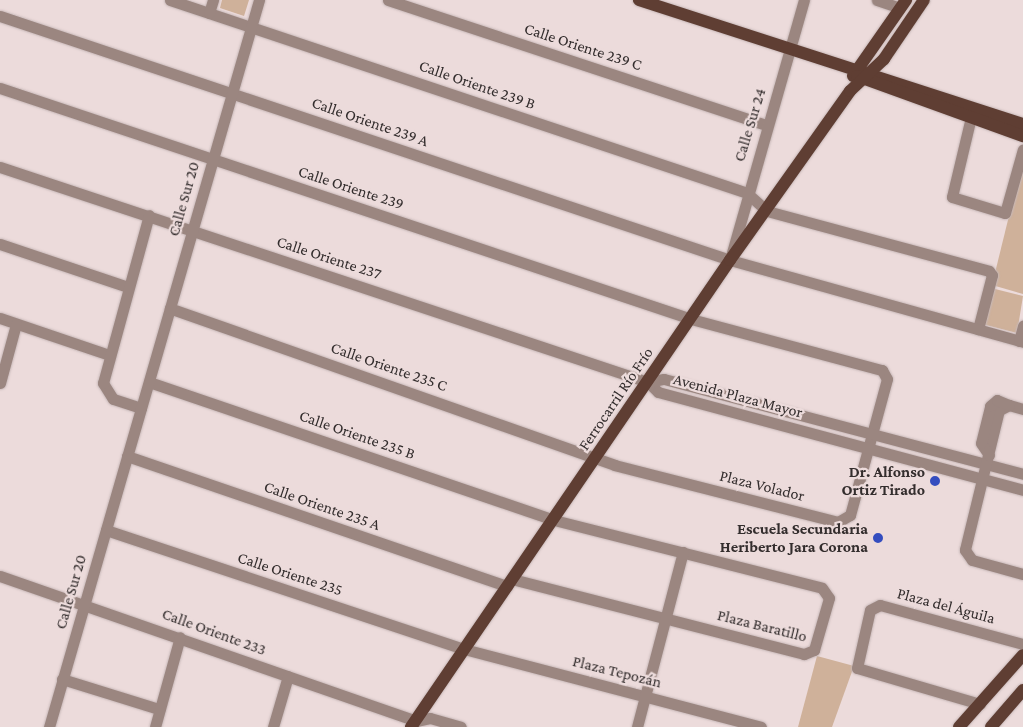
<!DOCTYPE html>
<meta charset="utf-8">
<style>
body{margin:0}
#map{position:relative;width:1023px;height:727px;overflow:hidden;background:#ecdbdb;font-family:"Crimson Pro",serif}
div>[style]{position:absolute}
.green>*{inset:0;background:#cfb19a}
.roads{filter:drop-shadow(0 0 1px #c7b8b8) drop-shadow(0 0 1px #c7b8b8)}
.minor>*{height:11px;margin:-5.5px;padding:0 5.5px;transform-origin:5.5px;border-radius:5.5px;background:#9b8680}
.major>*{height:12px;margin:-6px;padding:0 6px;transform-origin:6px;border-radius:6px;background:#5f3e33}
.dots>*{width:14px;height:14px;translate:-50% -50%;box-sizing:border-box;border:2px solid #ecdbdb;border-radius:50%}
span{translate:-50% -50%;white-space:nowrap;text-align:center;line-height:1.15;-webkit-text-stroke:4.5px #ecdbdb;paint-order:stroke}
.street-label{font-size:16px;color:#332d2d}
.poi-label{font-size:16px;color:#332d2d;font-weight:700}
.right{translate:-100% -50%;text-align:right}
</style>
<div id="map">
<div class="green">
<div style="clip-path:polygon(222px 0,249px 0,244px 16px,220px 8px)"></div>
<div style="clip-path:polygon(1023px 159px,1023px 294px,992px 285px)"></div>
<div style="clip-path:polygon(991px 288px,1023px 296px,1017px 333px,982px 324px)"></div>
<div style="clip-path:polygon(817px 656px,854px 666px,832px 727px,798px 727px)"></div>
</div>
<div class="roads">
<div class="minor">
<div style="left:170px;top:0;width:608px;rotate:18.49deg"></div>
<div style="left:747px;top:193px;width:27px;rotate:42deg"></div>
<div style="left:767px;top:211px;width:230px;rotate:15.1deg"></div>
<div style="left:989px;top:271px;width:5px;rotate:53deg"></div>
<div style="left:992px;top:275px;width:56px;rotate:104.5deg"></div>
<div style="left:388px;top:0;width:399px;rotate:18.3deg"></div>
<div style="left:877px;top:0;width:24px;rotate:19deg"></div>
<div style="left:209px;top:13px;width:14px;rotate:-73deg"></div>
<div style="left:0;top:16px;width:770px;rotate:18.48deg"></div>
<div style="left:730px;top:260px;width:304px;rotate:15.6deg"></div>
<div style="left:0;top:88px;width:729px;rotate:18.48deg"></div>
<div style="left:691px;top:319px;width:198px;rotate:15deg"></div>
<div style="left:882px;top:370px;width:10px;rotate:61deg"></div>
<div style="left:887px;top:379px;width:141px;rotate:105.2deg"></div>
<div style="left:850px;top:515px;width:14px;rotate:150deg"></div>
<div style="left:838px;top:522px;width:230px;rotate:-165.7deg"></div>
<div style="left:615px;top:465px;width:472px;rotate:-160.6deg"></div>
<div style="left:971px;top:117px;width:82px;rotate:103.4deg"></div>
<div style="left:952px;top:197px;width:55px;rotate:16.8deg"></div>
<div style="left:1005px;top:213px;width:66px;rotate:-74.3deg"></div>
<div style="left:0;top:167px;width:683px;rotate:18.36deg"></div>
<div style="left:648px;top:382px;width:14px;rotate:45deg"></div>
<div style="left:658px;top:392px;width:378px;rotate:15deg"></div>
<div style="left:0;top:244px;width:135px;rotate:18.6deg"></div>
<div style="left:731px;top:256px;width:266px;rotate:-74.1deg"></div>
<div style="left:0;top:318px;width:115px;rotate:18.7deg"></div>
<div style="left:1019px;top:341px;width:16px;rotate:-75deg"></div>
<div style="left:149px;top:382px;width:428px;rotate:18.8deg"></div>
<div style="left:554px;top:520px;width:276px;rotate:14.2deg"></div>
<div style="left:822px;top:588px;width:12px;rotate:55deg"></div>
<div style="left:829px;top:598px;width:54px;rotate:106.1deg"></div>
<div style="left:814px;top:650px;width:11px;rotate:158deg"></div>
<div style="left:804px;top:654px;width:301px;rotate:-165.6deg"></div>
<div style="left:648px;top:382px;width:16px;rotate:-11deg"></div>
<div style="left:664px;top:379px;width:371px;rotate:14.8deg"></div>
<div style="left:0;top:383px;width:61px;rotate:-74.8deg"></div>
<div style="left:141px;top:408px;width:29px;rotate:-162deg"></div>
<div style="left:113px;top:399px;width:19px;rotate:-122deg"></div>
<div style="left:103px;top:383px;width:174px;rotate:-74.7deg"></div>
<div style="left:1023px;top:409px;width:15px;rotate:-164deg"></div>
<div style="left:1009px;top:405px;width:11px;rotate:153deg"></div>
<div style="left:999px;top:410px;width:144px;rotate:103.7deg"></div>
<div style="left:965px;top:550px;width:12px;rotate:55deg"></div>
<div style="left:972px;top:560px;width:53px;rotate:15.4deg"></div>
<div style="left:989px;top:455px;width:14px;rotate:-124deg"></div>
<div style="left:981px;top:443px;width:38px;rotate:-76deg"></div>
<div style="left:990px;top:406px;width:9px;rotate:-41deg"></div>
<div style="left:997px;top:400px;width:13px;rotate:23deg"></div>
<div style="left:127px;top:456px;width:402px;rotate:18.9deg"></div>
<div style="left:106px;top:530px;width:377px;rotate:18.4deg"></div>
<div style="left:464px;top:649px;width:307px;rotate:14.7deg"></div>
<div style="left:0;top:576px;width:441px;rotate:19.2deg"></div>
<div style="left:416px;top:721px;width:14px;rotate:-12deg"></div>
<div style="left:430px;top:718px;width:32px;rotate:16deg"></div>
<div style="left:62px;top:679px;width:102px;rotate:17.2deg"></div>
<div style="left:980px;top:704px;width:128px;rotate:-163.7deg"></div>
<div style="left:857px;top:668px;width:59px;rotate:-77.4deg"></div>
<div style="left:870px;top:610px;width:11px;rotate:-27deg"></div>
<div style="left:880px;top:605px;width:148px;rotate:15.3deg"></div>
<div style="left:49px;top:727px;width:757px;rotate:-73.89deg"></div>
<div style="left:155px;top:727px;width:93px;rotate:-74.5deg"></div>
<div style="left:273px;top:727px;width:53px;rotate:-73.6deg"></div>
<div style="left:637px;top:727px;width:181px;rotate:-75.3deg"></div>
</div>
<div class="major">
<div style="left:639px;top:0;width:404px;rotate:17.9deg"></div>
<div style="left:853px;top:76px;width:93px;rotate:-55.1deg"></div>
<div style="left:857px;top:76px;width:177px;rotate:19.9deg"></div>
<div style="left:411px;top:727px;width:566px;rotate:-55.66deg"></div>
<div style="left:730px;top:260px;width:207px;rotate:-54.6deg"></div>
<div style="left:850px;top:91px;width:47px;rotate:-43.3deg"></div>
<div style="left:884px;top:59px;width:71px;rotate:-55.9deg"></div>
<div style="left:959px;top:727px;width:96px;rotate:-48.4deg"></div>
<div style="left:991px;top:727px;width:49px;rotate:-49.1deg"></div>
</div>
</div>
<div class="dots">
<div style="left:935px;top:481px;background:#344dbf"></div>
<div style="left:878px;top:538px;background:#344dbf"></div>
</div>
<div class="street-label">
<span style="left:583px;top:47px;rotate:18deg">Calle Oriente 239 C</span>
<span style="left:477px;top:85px;rotate:19deg">Calle Oriente 239 B</span>
<span style="left:370px;top:122px;rotate:19deg">Calle Oriente 239 A</span>
<span style="left:750px;top:125px;rotate:-73deg">Calle Sur 24</span>
<span style="left:351px;top:188px;rotate:18deg">Calle Oriente 239</span>
<span style="left:184px;top:199px;rotate:-74deg">Calle Sur 20</span>
<span style="left:329px;top:258px;rotate:18deg">Calle Oriente 237</span>
<span style="left:389px;top:367px;rotate:19deg">Calle Oriente 235 C</span>
<span style="left:738px;top:396px;rotate:15deg">Avenida Plaza Mayor</span>
<span style="left:616px;top:399px;rotate:-56deg">Ferrocarril Río Frío</span>
<span style="left:357px;top:435px;rotate:19deg">Calle Oriente 235 B</span>
<span style="left:762px;top:486px;rotate:14deg">Plaza Volador</span>
<span style="left:322px;top:506px;rotate:19deg">Calle Oriente 235 A</span>
<span style="left:290px;top:574px;rotate:18deg">Calle Oriente 235</span>
<span style="left:71px;top:592px;rotate:-74deg">Calle Sur 20</span>
<span style="left:946px;top:606px;rotate:15deg">Plaza del Águila</span>
<span style="left:762px;top:626px;rotate:14deg">Plaza Baratillo</span>
<span style="left:214px;top:632px;rotate:20deg">Calle Oriente 233</span>
<span style="left:617px;top:672px;rotate:14deg">Plaza Tepozán</span>
</div>
<div class="poi-label">
<span class="right" style="left:925px;top:481px">Dr. Alfonso<br>Ortiz Tirado</span>
<span class="right" style="left:868px;top:538px">Escuela Secundaria<br>Heriberto Jara Corona</span>
</div>
</div>
